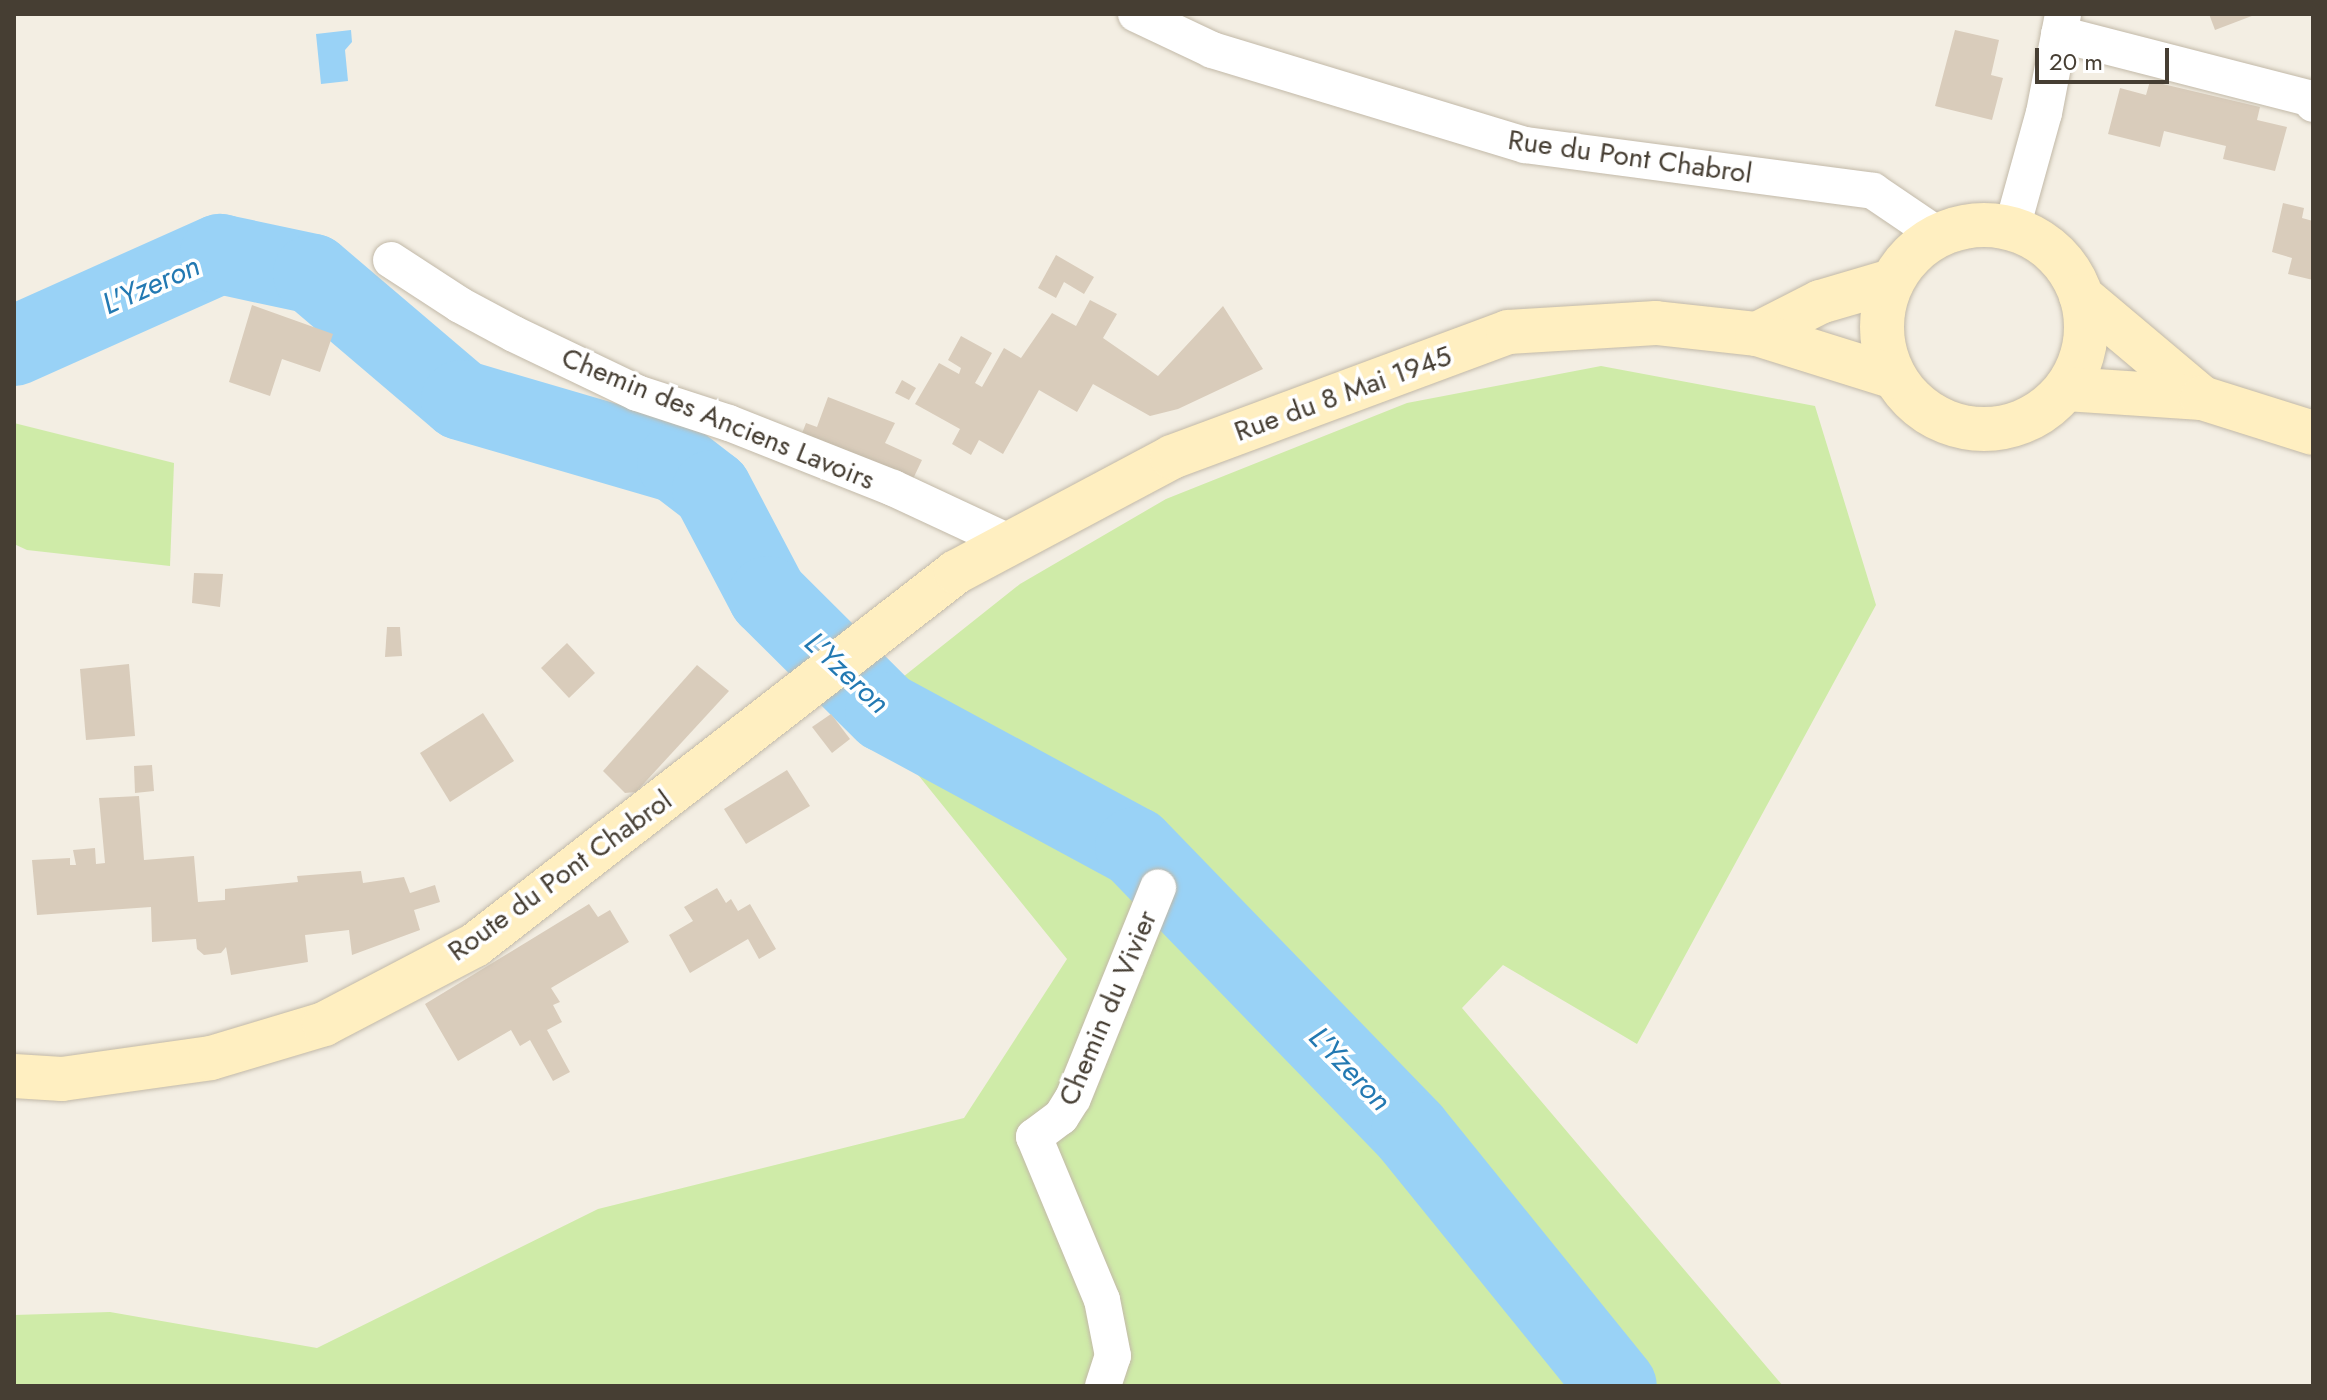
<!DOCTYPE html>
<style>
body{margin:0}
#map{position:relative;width:2327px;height:1400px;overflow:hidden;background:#f3eee3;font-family:Jost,sans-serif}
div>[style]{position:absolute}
.green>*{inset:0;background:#cfeba8}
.water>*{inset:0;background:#99d2f6}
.river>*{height:80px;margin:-40px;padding:0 40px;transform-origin:40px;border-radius:40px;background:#99d2f6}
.building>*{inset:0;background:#d9ccbb}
.roads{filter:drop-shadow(0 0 2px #c2b9a8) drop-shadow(0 0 2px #c2b9a8)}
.street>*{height:36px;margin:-18px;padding:0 18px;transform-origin:18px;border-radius:18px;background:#fff}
.secondary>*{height:44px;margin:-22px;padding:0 22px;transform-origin:22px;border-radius:22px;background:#ffefc1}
.secondary>.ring{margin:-22px;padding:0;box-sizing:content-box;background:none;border:44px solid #ffefc1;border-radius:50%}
span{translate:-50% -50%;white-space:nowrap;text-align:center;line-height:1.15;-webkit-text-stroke:7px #fff;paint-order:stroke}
.street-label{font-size:28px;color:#463e33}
.water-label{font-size:30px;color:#2379b2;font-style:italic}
.frame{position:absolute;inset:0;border:16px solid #463e33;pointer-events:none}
.scale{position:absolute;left:2035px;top:48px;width:134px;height:36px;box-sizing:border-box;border:4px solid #463e33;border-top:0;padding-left:10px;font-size:24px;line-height:28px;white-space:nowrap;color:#463e33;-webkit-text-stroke:6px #fff;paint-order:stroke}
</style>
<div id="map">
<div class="green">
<div style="clip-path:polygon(1601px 366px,1815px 406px,1876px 605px,1637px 1044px,1503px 965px,1462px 1008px,1783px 1386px,14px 1386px,14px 1315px,110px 1312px,317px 1348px,598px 1209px,964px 1118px,1067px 959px,864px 708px,1020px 584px,1166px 499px,1407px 403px)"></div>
<div style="clip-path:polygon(14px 423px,174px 463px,170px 566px,27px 550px,14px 544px)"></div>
</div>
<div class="water">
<div style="clip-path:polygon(351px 30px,352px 42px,345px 50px,348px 81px,321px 84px,316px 34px)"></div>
</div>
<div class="river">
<div style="left:14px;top:346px;width:226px;rotate:-24.1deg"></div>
<div style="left:220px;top:254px;width:95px;rotate:12.1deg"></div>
<div style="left:313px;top:274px;width:194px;rotate:40.4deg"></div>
<div style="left:461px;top:400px;width:225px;rotate:16.3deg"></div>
<div style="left:677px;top:463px;width:44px;rotate:37.6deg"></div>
<div style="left:712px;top:490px;width:120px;rotate:62.2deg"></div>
<div style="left:768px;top:596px;width:165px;rotate:44.8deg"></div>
<div style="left:885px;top:712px;width:284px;rotate:28.4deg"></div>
<div style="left:1135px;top:847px;width:397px;rotate:45.9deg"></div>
<div style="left:1411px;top:1132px;width:327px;rotate:51deg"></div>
</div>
<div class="building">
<div style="clip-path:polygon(2209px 14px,2257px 14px,2215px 30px)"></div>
<div style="clip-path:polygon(1955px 30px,1999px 40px,1991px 75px,2003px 78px,1992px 120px,1935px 106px)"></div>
<div style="clip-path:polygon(2150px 81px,2260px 107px,2257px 120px,2287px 127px,2275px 171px,2223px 159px,2226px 146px,2164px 131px,2160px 147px,2108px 134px,2120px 88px,2146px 95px)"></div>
<div style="clip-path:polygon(2283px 203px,2304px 208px,2302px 218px,2313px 221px,2313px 280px,2288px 274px,2292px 258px,2272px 252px)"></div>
<div style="clip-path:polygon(1056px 255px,1094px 277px,1084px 294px,1064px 282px,1056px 298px,1038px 288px)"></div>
<div style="clip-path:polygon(1090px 300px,1117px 314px,1103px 338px,1158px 376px,1223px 306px,1263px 369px,1178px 409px,1150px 416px,1093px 384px,1077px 412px,1039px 390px,1003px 454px,979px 440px,971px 455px,952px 444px,960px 429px,915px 404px,939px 363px,959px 374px,961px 368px,948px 360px,961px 336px,992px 353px,975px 383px,982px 387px,1004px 348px,1021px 358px,1052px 313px,1076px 326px)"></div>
<div style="clip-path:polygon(252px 305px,333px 334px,320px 372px,282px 359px,270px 396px,229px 382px)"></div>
<div style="clip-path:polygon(902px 380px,916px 388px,909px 400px,895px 393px)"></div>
<div style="clip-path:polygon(828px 397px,895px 423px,885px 443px,922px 460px,912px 481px,801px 436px,806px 423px,817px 427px)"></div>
<div style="clip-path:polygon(194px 573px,223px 574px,220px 607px,192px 603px)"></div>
<div style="clip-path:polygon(387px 627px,400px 627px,402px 656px,385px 657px)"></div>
<div style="clip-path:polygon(567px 643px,595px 673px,569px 698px,541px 668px)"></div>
<div style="clip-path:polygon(129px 664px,135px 736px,86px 740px,80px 669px)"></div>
<div style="clip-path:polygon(697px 665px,729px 691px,636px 792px,625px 793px,603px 771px)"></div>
<div style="clip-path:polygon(483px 713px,514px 761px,450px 802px,420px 753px)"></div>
<div style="clip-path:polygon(831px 714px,850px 739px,832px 753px,812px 727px)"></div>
<div style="clip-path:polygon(152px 765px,154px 791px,135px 793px,134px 766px)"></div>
<div style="clip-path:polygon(787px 770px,810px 806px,746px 844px,724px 809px)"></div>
<div style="clip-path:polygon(139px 796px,144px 860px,194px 856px,198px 902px,225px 900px,225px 889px,298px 882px,297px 876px,361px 871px,363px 883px,404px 877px,410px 893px,435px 885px,440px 902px,414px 910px,420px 930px,352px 955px,349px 930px,305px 935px,308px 962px,231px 975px,226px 947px,221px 953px,204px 955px,197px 949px,196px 939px,152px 942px,151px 907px,37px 915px,32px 860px,70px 858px,70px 865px,76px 865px,73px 850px,95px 848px,96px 864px,105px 863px,99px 798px)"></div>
<div style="clip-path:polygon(717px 888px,726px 903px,731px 899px,738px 911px,750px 904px,776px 949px,759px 959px,748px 939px,690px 973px,669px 935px,693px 921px,684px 907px)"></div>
<div style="clip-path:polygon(589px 904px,598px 917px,610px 910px,629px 942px,551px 988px,560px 1002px,553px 1005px,562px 1022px,547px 1030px,570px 1072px,553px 1081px,530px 1040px,520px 1046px,511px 1030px,458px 1061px,425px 1004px)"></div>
</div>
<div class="roads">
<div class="street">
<div style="left:1136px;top:14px;width:84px;rotate:25.3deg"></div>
<div style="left:1212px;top:50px;width:327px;rotate:16.9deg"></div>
<div style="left:1525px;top:145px;width:351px;rotate:7.5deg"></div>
<div style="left:1873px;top:191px;width:78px;rotate:34.1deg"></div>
<div style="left:2059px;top:34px;width:258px;rotate:14.4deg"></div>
<div style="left:2309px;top:98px;width:7px;rotate:56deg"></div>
<div style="left:2012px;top:228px;width:119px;rotate:-74.5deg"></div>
<div style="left:2044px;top:113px;width:101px;rotate:-79.1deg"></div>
<div style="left:391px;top:260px;width:82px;rotate:33.1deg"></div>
<div style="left:460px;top:305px;width:61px;rotate:28.2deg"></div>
<div style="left:514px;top:334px;width:136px;rotate:25.6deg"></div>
<div style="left:637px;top:393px;width:97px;rotate:18.1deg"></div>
<div style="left:729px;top:423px;width:176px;rotate:21.6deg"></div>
<div style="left:893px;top:488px;width:130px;rotate:25deg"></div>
<div style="left:1103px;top:1386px;width:32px;rotate:-72deg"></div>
<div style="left:1113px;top:1356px;width:57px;rotate:-101.1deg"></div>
<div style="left:1102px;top:1300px;width:177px;rotate:-112.6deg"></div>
<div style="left:1034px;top:1137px;width:34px;rotate:-37deg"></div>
<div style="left:1061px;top:1117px;width:22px;rotate:-58deg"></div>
<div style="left:1073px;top:1098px;width:227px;rotate:-68deg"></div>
</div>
<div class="secondary">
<div class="ring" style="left:1882px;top:225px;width:160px;height:160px"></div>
<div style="left:2081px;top:296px;width:158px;rotate:40.1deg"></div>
<div style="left:1757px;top:334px;width:71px;rotate:-26.9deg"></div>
<div style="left:1820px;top:302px;width:75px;rotate:-16.3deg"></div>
<div style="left:2066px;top:389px;width:136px;rotate:3.8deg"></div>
<div style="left:2202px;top:398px;width:116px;rotate:17.5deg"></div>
<div style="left:14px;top:1076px;width:48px;rotate:3.6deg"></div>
<div style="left:62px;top:1079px;width:150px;rotate:-8deg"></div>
<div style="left:211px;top:1058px;width:118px;rotate:-16.7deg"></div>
<div style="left:324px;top:1024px;width:170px;rotate:-27.6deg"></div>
<div style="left:475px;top:945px;width:609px;rotate:-37.79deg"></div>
<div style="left:956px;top:572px;width:245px;rotate:-28deg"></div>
<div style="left:1172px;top:457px;width:358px;rotate:-20.4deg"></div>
<div style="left:1508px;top:332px;width:148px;rotate:-3.5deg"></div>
<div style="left:1656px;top:323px;width:102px;rotate:6.2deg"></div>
<div style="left:1757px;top:334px;width:144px;rotate:17.4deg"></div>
</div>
</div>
<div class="street-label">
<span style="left:1630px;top:157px;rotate:8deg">Rue du Pont Chabrol</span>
<span style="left:1343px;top:394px;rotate:-20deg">Rue du 8 Mai 1945</span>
<span style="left:718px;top:419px;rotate:22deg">Chemin des Anciens Lavoirs</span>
<span style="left:560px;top:876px;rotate:-36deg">Route du Pont Chabrol</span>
<span style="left:1108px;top:1008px;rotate:-67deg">Chemin du Vivier</span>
</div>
<div class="water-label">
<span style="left:151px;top:285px;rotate:-24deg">L'Yzeron</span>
<span style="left:847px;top:673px;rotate:43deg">L'Yzeron</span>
<span style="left:1350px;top:1069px;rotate:46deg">L'Yzeron</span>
</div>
<div class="frame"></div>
<div class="scale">20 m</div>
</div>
